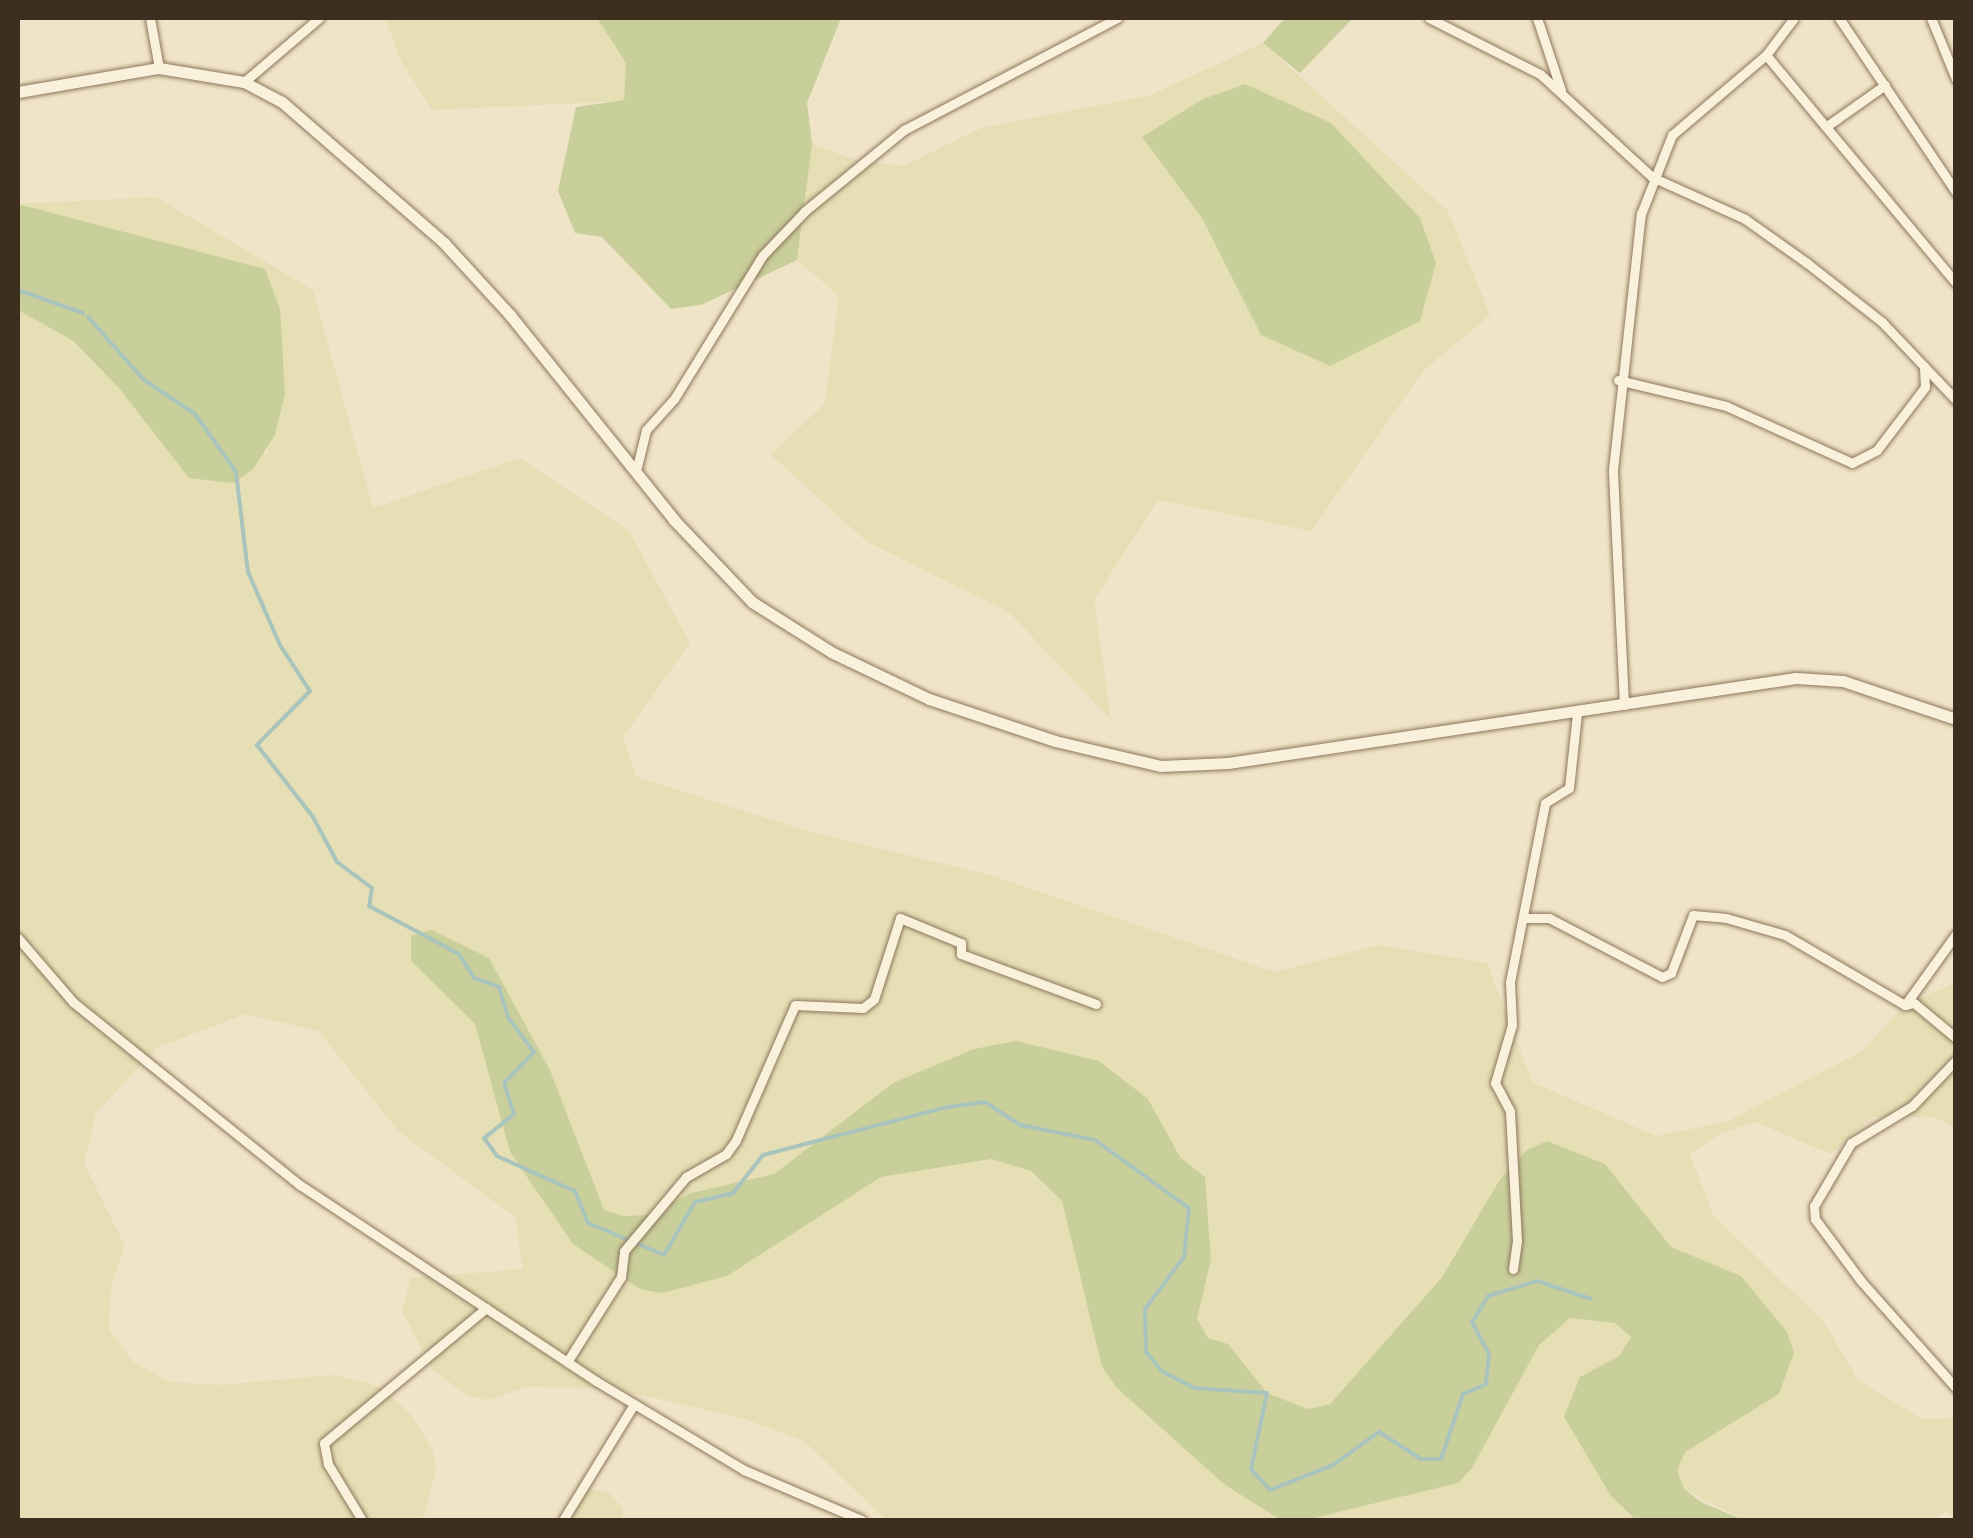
<!DOCTYPE html>
<style>
body{margin:0}
#map{position:relative;width:1973px;height:1538px;overflow:hidden;background:#f0e4c8;font-family:Lora,serif}
div>[style]{position:absolute}
.farmland>*{inset:0;background:#e6deb5}
.green>*{inset:0;background:#c9cf9b}
.stream>*{height:4px;margin:-2px;padding:0 2px;transform-origin:2px;border-radius:2px;background:#a9c4bc}
.roads{filter:drop-shadow(0 0 2px #8d765c) drop-shadow(0 0 2px #8d765c)}
.minor>*{height:9px;margin:-4.5px;padding:0 4.5px;transform-origin:4.5px;border-radius:4.5px;background:#faf1dc}
.tertiary>*{height:11px;margin:-5.5px;padding:0 5.5px;transform-origin:5.5px;border-radius:5.5px;background:#faf1dc}
span{translate:-50% -50%;white-space:nowrap;text-align:center;line-height:1.15;-webkit-text-stroke:10px #f7eed8;paint-order:stroke}
.frame{position:absolute;inset:0;border:20px solid #3d2e20;pointer-events:none}
</style>
<div id="map">
<div class="farmland">
<div style="clip-path:polygon(385px 18px,597px 18px,626px 64px,624px 101px,432px 110px,401px 61px)"></div>
<div style="clip-path:polygon(evenodd,1263px 43px,1448px 211px,1490px 315px,1424px 370px,1311px 531px,1158px 500px,1094px 600px,1111px 720px,1009px 612px,866px 541px,771px 455px,825px 403px,839px 296px,797px 260px,812px 144px,858px 161px,903px 166px,981px 128px,1151px 95px,1263px 43px,1244px 84px,1331px 123px,1420px 218px,1261px 335px,1202px 218px,1142px 137px,1203px 99px,1244px 84px)"></div>
<div style="clip-path:polygon(156px 197px,313px 290px,373px 508px,520px 458px,629px 531px,690px 643px,623px 737px,637px 777px,807px 831px,990px 875px,1275px 972px,1378px 945px,1487px 963px,1532px 1082px,1656px 1136px,1726px 1122px,1861px 1052px,1905px 1005px,1955px 983px,1955px 1128px,1934px 1117px,1872px 1117px,1831px 1154px,1755px 1122px,1721px 1133px,1690px 1154px,1713px 1215px,1824px 1322px,1858px 1380px,1922px 1419px,1955px 1418px,1955px 1520px,1947px 1510px,1934px 1520px,1743px 1520px,1684px 1489px,1676px 1470px,1685px 1452px,1702px 1439px,1741px 1276px,1671px 1247px,1605px 1164px,1499px 1181px,1442px 1276px,1330px 1404px,1308px 1409px,1267px 1393px,1228px 1344px,1208px 1338px,1197px 1319px,1211px 1259px,1205px 1177px,1180px 1157px,1148px 1099px,893px 1083px,774px 1174px,691px 1193px,647px 1215px,624px 1216px,604px 1210px,550px 1070px,489px 958px,411px 961px,475px 1024px,510px 1152px,573px 1244px,727px 1276px,881px 1177px,991px 1159px,1031px 1171px,1062px 1201px,1102px 1367px,1279px 1519px,1289px 1520px,886px 1520px,804px 1441px,745px 1419px,611px 1388px,526px 1387px,488px 1400px,468px 1396px,433px 1370px,402px 1311px,411px 1278px,523px 1269px,515px 1217px,398px 1131px,319px 1031px,245px 1014px,158px 1047px,96px 1113px,84px 1163px,125px 1246px,111px 1285px,109px 1329px,134px 1363px,170px 1382px,219px 1385px,333px 1375px,376px 1385px,410px 1413px,433px 1450px,436px 1471px,424px 1515px,419px 1520px,18px 1520px,18px 310px,72px 341px,119px 388px,267px 454px,285px 394px,18px 204px)"></div>
<div style="clip-path:polygon(1569px 1318px,1615px 1323px,1631px 1337px,1619px 1356px,1580px 1377px,1611px 1496px,1636px 1520px,1306px 1520px,1458px 1483px,1539px 1345px)"></div>
<div style="clip-path:polygon(589px 1489px,609px 1492px,623px 1509px,623px 1520px,573px 1520px,573px 1505px)"></div>
</div>
<div class="green">
<div style="clip-path:polygon(597px 18px,841px 18px,807px 103px,812px 144px,797px 260px,701px 305px,671px 309px,602px 237px,575px 233px,558px 191px,576px 107px,624px 100px,626px 63px)"></div>
<div style="clip-path:polygon(1285px 18px,1353px 18px,1300px 73px,1263px 43px)"></div>
<div style="clip-path:polygon(1245px 84px,1331px 123px,1420px 218px,1436px 263px,1420px 321px,1330px 366px,1261px 335px,1202px 218px,1142px 137px,1203px 99px)"></div>
<div style="clip-path:polygon(18px 204px,265px 269px,280px 309px,285px 394px,275px 435px,253px 469px,233px 483px,189px 478px,119px 388px,73px 341px,18px 310px)"></div>
<div style="clip-path:polygon(431px 930px,489px 958px,550px 1070px,604px 1210px,624px 1216px,647px 1215px,691px 1193px,774px 1174px,893px 1083px,974px 1049px,1016px 1041px,1099px 1061px,1148px 1099px,1180px 1157px,1205px 1177px,1211px 1259px,1197px 1319px,1208px 1338px,1228px 1344px,1267px 1393px,1308px 1409px,1330px 1404px,1442px 1277px,1499px 1181px,1527px 1150px,1547px 1141px,1605px 1164px,1671px 1247px,1741px 1276px,1787px 1332px,1794px 1353px,1779px 1394px,1685px 1452px,1677px 1470px,1684px 1489px,1701px 1502px,1743px 1520px,1636px 1520px,1611px 1496px,1564px 1417px,1580px 1377px,1619px 1356px,1631px 1337px,1615px 1323px,1570px 1318px,1539px 1345px,1472px 1468px,1458px 1483px,1306px 1520px,1279px 1519px,1224px 1484px,1117px 1388px,1102px 1367px,1062px 1201px,1031px 1171px,991px 1159px,881px 1177px,727px 1276px,662px 1293px,640px 1289px,573px 1244px,510px 1152px,475px 1024px,411px 961px,411px 936px)"></div>
</div>
<div class="stream">
<div style="left:18px;top:290px;width:69px;rotate:19.5deg"></div>
<div style="left:88px;top:317px;width:83px;rotate:48.4deg"></div>
<div style="left:143px;top:379px;width:63px;rotate:33.9deg"></div>
<div style="left:195px;top:414px;width:71px;rotate:54.7deg"></div>
<div style="left:236px;top:472px;width:101px;rotate:83.2deg"></div>
<div style="left:248px;top:572px;width:80px;rotate:66.3deg"></div>
<div style="left:280px;top:645px;width:55px;rotate:56.9deg"></div>
<div style="left:310px;top:691px;width:76px;rotate:134.5deg"></div>
<div style="left:257px;top:745px;width:91px;rotate:52.1deg"></div>
<div style="left:313px;top:817px;width:51px;rotate:61.9deg"></div>
<div style="left:337px;top:862px;width:44px;rotate:36.6deg"></div>
<div style="left:372px;top:888px;width:18px;rotate:99deg"></div>
<div style="left:369px;top:906px;width:102px;rotate:28.1deg"></div>
<div style="left:459px;top:954px;width:28px;rotate:58deg"></div>
<div style="left:474px;top:978px;width:27px;rotate:20deg"></div>
<div style="left:499px;top:987px;width:34px;rotate:73deg"></div>
<div style="left:509px;top:1019px;width:41px;rotate:52.9deg"></div>
<div style="left:534px;top:1052px;width:43px;rotate:134.1deg"></div>
<div style="left:504px;top:1083px;width:33px;rotate:72deg"></div>
<div style="left:514px;top:1114px;width:38px;rotate:141deg"></div>
<div style="left:484px;top:1138px;width:22px;rotate:54deg"></div>
<div style="left:497px;top:1156px;width:85px;rotate:24.2deg"></div>
<div style="left:575px;top:1191px;width:35px;rotate:68deg"></div>
<div style="left:588px;top:1223px;width:82px;rotate:22.8deg"></div>
<div style="left:664px;top:1255px;width:61px;rotate:-59.7deg"></div>
<div style="left:695px;top:1202px;width:39px;rotate:-13deg"></div>
<div style="left:733px;top:1193px;width:48px;rotate:-51.7deg"></div>
<div style="left:763px;top:1155px;width:186px;rotate:-14.6deg"></div>
<div style="left:943px;top:1108px;width:42px;rotate:-8.1deg"></div>
<div style="left:985px;top:1102px;width:42px;rotate:33.3deg"></div>
<div style="left:1020px;top:1125px;width:76px;rotate:11.3deg"></div>
<div style="left:1095px;top:1140px;width:116px;rotate:35.9deg"></div>
<div style="left:1189px;top:1208px;width:49px;rotate:95.8deg"></div>
<div style="left:1184px;top:1257px;width:65px;rotate:126.9deg"></div>
<div style="left:1145px;top:1309px;width:43px;rotate:88.7deg"></div>
<div style="left:1146px;top:1352px;width:26px;rotate:50deg"></div>
<div style="left:1163px;top:1372px;width:35px;rotate:27deg"></div>
<div style="left:1194px;top:1388px;width:73px;rotate:3.9deg"></div>
<div style="left:1267px;top:1393px;width:78px;rotate:101.9deg"></div>
<div style="left:1251px;top:1469px;width:28px;rotate:48deg"></div>
<div style="left:1270px;top:1490px;width:68px;rotate:-21.6deg"></div>
<div style="left:1333px;top:1465px;width:57px;rotate:-35.7deg"></div>
<div style="left:1379px;top:1432px;width:50px;rotate:32.7deg"></div>
<div style="left:1421px;top:1459px;width:20px"></div>
<div style="left:1441px;top:1459px;width:69px;rotate:-71.3deg"></div>
<div style="left:1463px;top:1394px;width:25px;rotate:-23deg"></div>
<div style="left:1486px;top:1384px;width:30px;rotate:-84deg"></div>
<div style="left:1489px;top:1354px;width:36px;rotate:-118deg"></div>
<div style="left:1472px;top:1322px;width:31px;rotate:-58deg"></div>
<div style="left:1488px;top:1296px;width:51px;rotate:-17deg"></div>
<div style="left:1537px;top:1281px;width:57px;rotate:18.4deg"></div>
</div>
<div class="roads">
<div class="minor">
<div style="left:150px;top:18px;width:51px;rotate:79.8deg"></div>
<div style="left:1429px;top:18px;width:124px;rotate:26.8deg"></div>
<div style="left:1540px;top:74px;width:152px;rotate:42.6deg"></div>
<div style="left:1652px;top:177px;width:102px;rotate:24.3deg"></div>
<div style="left:1745px;top:219px;width:76px;rotate:35.4deg"></div>
<div style="left:1807px;top:263px;width:95px;rotate:38.2deg"></div>
<div style="left:1882px;top:322px;width:108px;rotate:46.5deg"></div>
<div style="left:1537px;top:18px;width:76px;rotate:71.6deg"></div>
<div style="left:1839px;top:18px;width:210px;rotate:56.1deg"></div>
<div style="left:1931px;top:18px;width:66px;rotate:67.7deg"></div>
<div style="left:1766px;top:55px;width:297px;rotate:50.2deg"></div>
<div style="left:244px;top:82px;width:99px;rotate:-40.5deg"></div>
<div style="left:1827px;top:126px;width:71px;rotate:-35.3deg"></div>
<div style="left:1618px;top:380px;width:111px;rotate:13.5deg"></div>
<div style="left:1726px;top:406px;width:138px;rotate:24.3deg"></div>
<div style="left:1852px;top:463px;width:28px;rotate:-27deg"></div>
<div style="left:1877px;top:450px;width:79px;rotate:-52.7deg"></div>
<div style="left:1925px;top:387px;width:21px;rotate:-93deg"></div>
<div style="left:636px;top:471px;width:42px;rotate:-76.3deg"></div>
<div style="left:646px;top:430px;width:42px;rotate:-47.9deg"></div>
<div style="left:674px;top:399px;width:169px;rotate:-58.3deg"></div>
<div style="left:763px;top:255px;width:61px;rotate:-46.3deg"></div>
<div style="left:805px;top:211px;width:128px;rotate:-39.3deg"></div>
<div style="left:904px;top:130px;width:241px;rotate:-27.7deg"></div>
<div style="left:1624px;top:705px;width:235px;rotate:-92.7deg"></div>
<div style="left:1613px;top:470px;width:258px;rotate:-83.8deg"></div>
<div style="left:1641px;top:214px;width:85px;rotate:-68.6deg"></div>
<div style="left:1672px;top:135px;width:123px;rotate:-40.4deg"></div>
<div style="left:1766px;top:55px;width:46px;rotate:-52.9deg"></div>
<div style="left:1525px;top:918px;width:24px"></div>
<div style="left:1549px;top:918px;width:127px;rotate:27.6deg"></div>
<div style="left:1662px;top:977px;width:10px;rotate:-24deg"></div>
<div style="left:1671px;top:973px;width:62px;rotate:-69.2deg"></div>
<div style="left:1693px;top:915px;width:33px;rotate:5deg"></div>
<div style="left:1726px;top:918px;width:61px;rotate:16.1deg"></div>
<div style="left:1785px;top:935px;width:139px;rotate:30.3deg"></div>
<div style="left:1905px;top:1005px;width:87px;rotate:-54.3deg"></div>
<div style="left:18px;top:938px;width:84px;rotate:49.3deg"></div>
<div style="left:73px;top:1002px;width:292px;rotate:38.9deg"></div>
<div style="left:300px;top:1185px;width:355px;rotate:33.5deg"></div>
<div style="left:596px;top:1381px;width:173px;rotate:31deg"></div>
<div style="left:744px;top:1470px;width:128px;rotate:23deg"></div>
<div style="left:1905px;top:1005px;width:9px;rotate:-13deg"></div>
<div style="left:1914px;top:1003px;width:55px;rotate:39.8deg"></div>
<div style="left:1956px;top:1060px;width:64px;rotate:133.7deg"></div>
<div style="left:1912px;top:1106px;width:71px;rotate:148.8deg"></div>
<div style="left:1851px;top:1143px;width:73px;rotate:120.4deg"></div>
<div style="left:1814px;top:1206px;width:13px;rotate:86deg"></div>
<div style="left:1815px;top:1219px;width:77px;rotate:53.4deg"></div>
<div style="left:1861px;top:1281px;width:143px;rotate:48.4deg"></div>
<div style="left:1513px;top:1269px;width:28px;rotate:-82deg"></div>
<div style="left:1517px;top:1241px;width:130px;rotate:-93.1deg"></div>
<div style="left:1510px;top:1111px;width:32px;rotate:-118deg"></div>
<div style="left:1495px;top:1083px;width:60px;rotate:-73.7deg"></div>
<div style="left:1512px;top:1025px;width:43px;rotate:-92.7deg"></div>
<div style="left:1510px;top:982px;width:182px;rotate:-78.9deg"></div>
<div style="left:1545px;top:803px;width:28px;rotate:-32deg"></div>
<div style="left:1569px;top:788px;width:75px;rotate:-83.9deg"></div>
<div style="left:567px;top:1362px;width:101px;rotate:-57.6deg"></div>
<div style="left:621px;top:1277px;width:26px;rotate:-83deg"></div>
<div style="left:624px;top:1251px;width:97px;rotate:-50deg"></div>
<div style="left:686px;top:1177px;width:46px;rotate:-29.9deg"></div>
<div style="left:726px;top:1154px;width:17px;rotate:-54deg"></div>
<div style="left:736px;top:1140px;width:147px;rotate:-66.4deg"></div>
<div style="left:795px;top:1005px;width:68px;rotate:2.5deg"></div>
<div style="left:863px;top:1008px;width:14px;rotate:-39deg"></div>
<div style="left:874px;top:999px;width:85px;rotate:-72.2deg"></div>
<div style="left:900px;top:918px;width:66px;rotate:22.3deg"></div>
<div style="left:961px;top:943px;width:11px;rotate:90deg"></div>
<div style="left:961px;top:954px;width:144px;rotate:20.3deg"></div>
<div style="left:362px;top:1520px;width:66px;rotate:-121.3deg"></div>
<div style="left:328px;top:1464px;width:21px;rotate:-101deg"></div>
<div style="left:324px;top:1443px;width:211px;rotate:-39.8deg"></div>
<div style="left:563px;top:1520px;width:136px;rotate:-58.5deg"></div>
</div>
<div class="tertiary">
<div style="left:18px;top:92px;width:143px;rotate:-9.7deg"></div>
<div style="left:159px;top:68px;width:86px;rotate:9.4deg"></div>
<div style="left:244px;top:82px;width:43px;rotate:27.8deg"></div>
<div style="left:282px;top:102px;width:215px;rotate:41deg"></div>
<div style="left:444px;top:243px;width:98px;rotate:47.5deg"></div>
<div style="left:510px;top:315px;width:263px;rotate:51.3deg"></div>
<div style="left:674px;top:520px;width:113px;rotate:46.4deg"></div>
<div style="left:752px;top:602px;width:93px;rotate:32.3deg"></div>
<div style="left:831px;top:652px;width:109px;rotate:25.6deg"></div>
<div style="left:929px;top:699px;width:133px;rotate:18.4deg"></div>
<div style="left:1055px;top:741px;width:109px;rotate:13.3deg"></div>
<div style="left:1161px;top:766px;width:67px;rotate:-2.6deg"></div>
<div style="left:1228px;top:763px;width:574px;rotate:-8.51deg"></div>
<div style="left:1796px;top:678px;width:47px;rotate:3.7deg"></div>
<div style="left:1843px;top:681px;width:119px;rotate:18.6deg"></div>
</div>
</div>
<div class="frame"></div>
</div>
